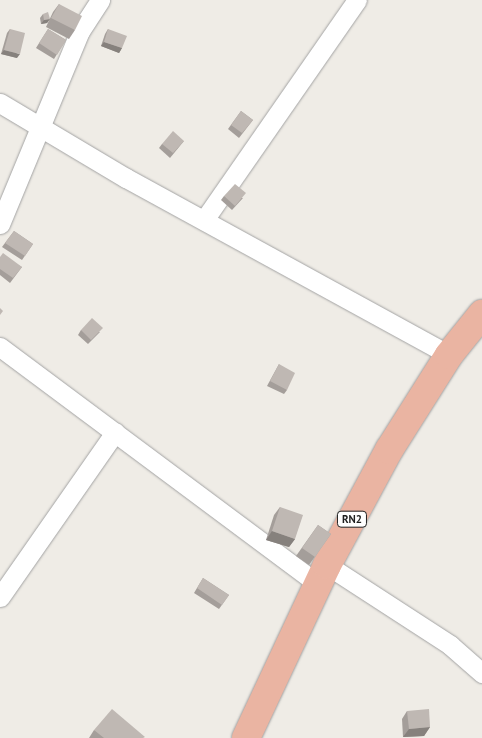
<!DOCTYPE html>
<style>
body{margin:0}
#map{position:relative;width:482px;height:738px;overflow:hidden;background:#efece6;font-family:"PT Sans",sans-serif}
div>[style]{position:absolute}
.roads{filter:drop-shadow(0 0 1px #a3a3a3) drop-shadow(0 0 1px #a3a3a3)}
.minor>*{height:19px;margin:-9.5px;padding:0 9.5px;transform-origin:9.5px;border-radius:9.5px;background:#fff}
.trunk>*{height:28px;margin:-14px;padding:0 14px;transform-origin:14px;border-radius:14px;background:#eab4a2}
.wall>*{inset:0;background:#a49e9a}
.shaded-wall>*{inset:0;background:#86817d}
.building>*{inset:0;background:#bfb8b3}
span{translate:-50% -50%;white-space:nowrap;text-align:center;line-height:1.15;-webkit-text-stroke:4px #fff;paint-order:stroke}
.shield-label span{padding:1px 4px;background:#fff;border:1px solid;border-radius:4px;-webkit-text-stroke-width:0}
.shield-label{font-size:11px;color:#1f1f1f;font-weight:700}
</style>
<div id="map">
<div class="roads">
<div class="minor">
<div style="left:0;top:103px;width:147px;rotate:30.8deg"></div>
<div style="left:126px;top:178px;width:368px;rotate:28.7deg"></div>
<div style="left:204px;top:220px;width:268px;rotate:-55.2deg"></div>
<div style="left:0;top:224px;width:209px;rotate:-67.5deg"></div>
<div style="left:80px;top:31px;width:37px;rotate:-57deg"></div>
<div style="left:0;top:347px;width:397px;rotate:36.7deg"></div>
<div style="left:327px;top:565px;width:147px;rotate:33deg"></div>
<div style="left:450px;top:645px;width:43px;rotate:41.2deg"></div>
<div style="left:0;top:597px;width:201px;rotate:-55.1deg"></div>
</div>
<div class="trunk">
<div style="left:246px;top:738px;width:191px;rotate:-64.9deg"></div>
<div style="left:327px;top:565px;width:131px;rotate:-61.7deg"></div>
<div style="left:389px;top:450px;width:112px;rotate:-57.7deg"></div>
<div style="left:449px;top:355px;width:53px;rotate:-51.2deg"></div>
</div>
</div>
<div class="wall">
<div style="clip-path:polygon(59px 4px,75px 30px,69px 39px,46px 27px,53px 12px)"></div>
<div style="clip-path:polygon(43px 14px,50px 19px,47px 23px,41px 24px,40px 18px)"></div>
<div style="clip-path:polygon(10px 29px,17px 58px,1px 54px,7px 33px)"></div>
<div style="clip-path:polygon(48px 29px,66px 40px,54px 59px,36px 48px)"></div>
<div style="clip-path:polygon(108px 29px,122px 48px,119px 53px,101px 46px,105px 34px)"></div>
<div style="clip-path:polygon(241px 111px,253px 120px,239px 138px,228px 129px)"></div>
<div style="clip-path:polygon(184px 141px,170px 158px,159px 148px,162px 144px)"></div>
<div style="clip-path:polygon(224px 196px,243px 198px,232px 210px,221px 200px)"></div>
<div style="clip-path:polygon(14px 231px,33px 244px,22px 260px,2px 247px)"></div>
<div style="clip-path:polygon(0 257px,22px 267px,10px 283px,0 275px)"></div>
<div style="clip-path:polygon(81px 330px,100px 332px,88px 344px,78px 335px)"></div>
<div style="clip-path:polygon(279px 364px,287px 390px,284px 394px,267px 386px)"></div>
<div style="clip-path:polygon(280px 507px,295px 539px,289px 547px,266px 540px,274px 515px)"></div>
<div style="clip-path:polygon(318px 525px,331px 534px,309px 565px,296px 556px)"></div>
<div style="clip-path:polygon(203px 578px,229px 595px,219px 609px,194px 593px)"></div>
<div style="clip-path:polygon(407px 711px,430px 727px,424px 736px,403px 737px,402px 719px)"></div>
<div style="clip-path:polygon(94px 730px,144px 738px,89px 738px)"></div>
</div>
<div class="shaded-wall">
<div style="clip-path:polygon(50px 19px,47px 23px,41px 24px,44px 20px)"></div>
<div style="clip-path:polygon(104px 42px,122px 48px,119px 53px,101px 46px)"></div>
<div style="clip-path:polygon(4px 50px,20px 54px,17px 58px,1px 54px)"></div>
<div style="clip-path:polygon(272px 531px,295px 539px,289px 547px,266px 540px)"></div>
<div style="clip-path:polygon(430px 727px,424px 736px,403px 737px,409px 729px)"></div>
</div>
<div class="building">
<div style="clip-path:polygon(59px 4px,82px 16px,75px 30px,51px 18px)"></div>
<div style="clip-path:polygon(48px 12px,50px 19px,44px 20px,43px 14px)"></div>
<div style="clip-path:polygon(10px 29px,25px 33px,20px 54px,4px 50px)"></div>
<div style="clip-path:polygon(48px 29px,66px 40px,57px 55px,39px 43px)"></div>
<div style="clip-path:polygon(108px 29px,127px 36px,122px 48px,104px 42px)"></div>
<div style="clip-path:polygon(241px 111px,253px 120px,242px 133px,231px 125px)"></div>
<div style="clip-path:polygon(173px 131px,184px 141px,173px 153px,162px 144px)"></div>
<div style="clip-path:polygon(235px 184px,246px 193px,235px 206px,224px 196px)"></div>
<div style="clip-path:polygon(14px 231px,33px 244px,25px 256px,5px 243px)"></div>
<div style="clip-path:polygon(3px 253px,22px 267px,13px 278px,0 269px,0 257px)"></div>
<div style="clip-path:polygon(0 308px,3px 311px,0 315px)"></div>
<div style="clip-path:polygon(92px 318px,103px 328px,91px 340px,81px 330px)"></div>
<div style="clip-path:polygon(279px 364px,295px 373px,287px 390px,270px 381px)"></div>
<div style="clip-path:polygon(280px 507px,303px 515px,295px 539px,272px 531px)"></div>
<div style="clip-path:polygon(318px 525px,331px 534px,315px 557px,302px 548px)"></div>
<div style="clip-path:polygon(203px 578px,229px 595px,222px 605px,197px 588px)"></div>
<div style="clip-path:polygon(112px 709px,145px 737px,143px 738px,104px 738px,94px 730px)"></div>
<div style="clip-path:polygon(429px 709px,430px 727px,409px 729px,407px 711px)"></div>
</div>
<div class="shield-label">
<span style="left:352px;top:519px">RN2</span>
</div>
</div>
